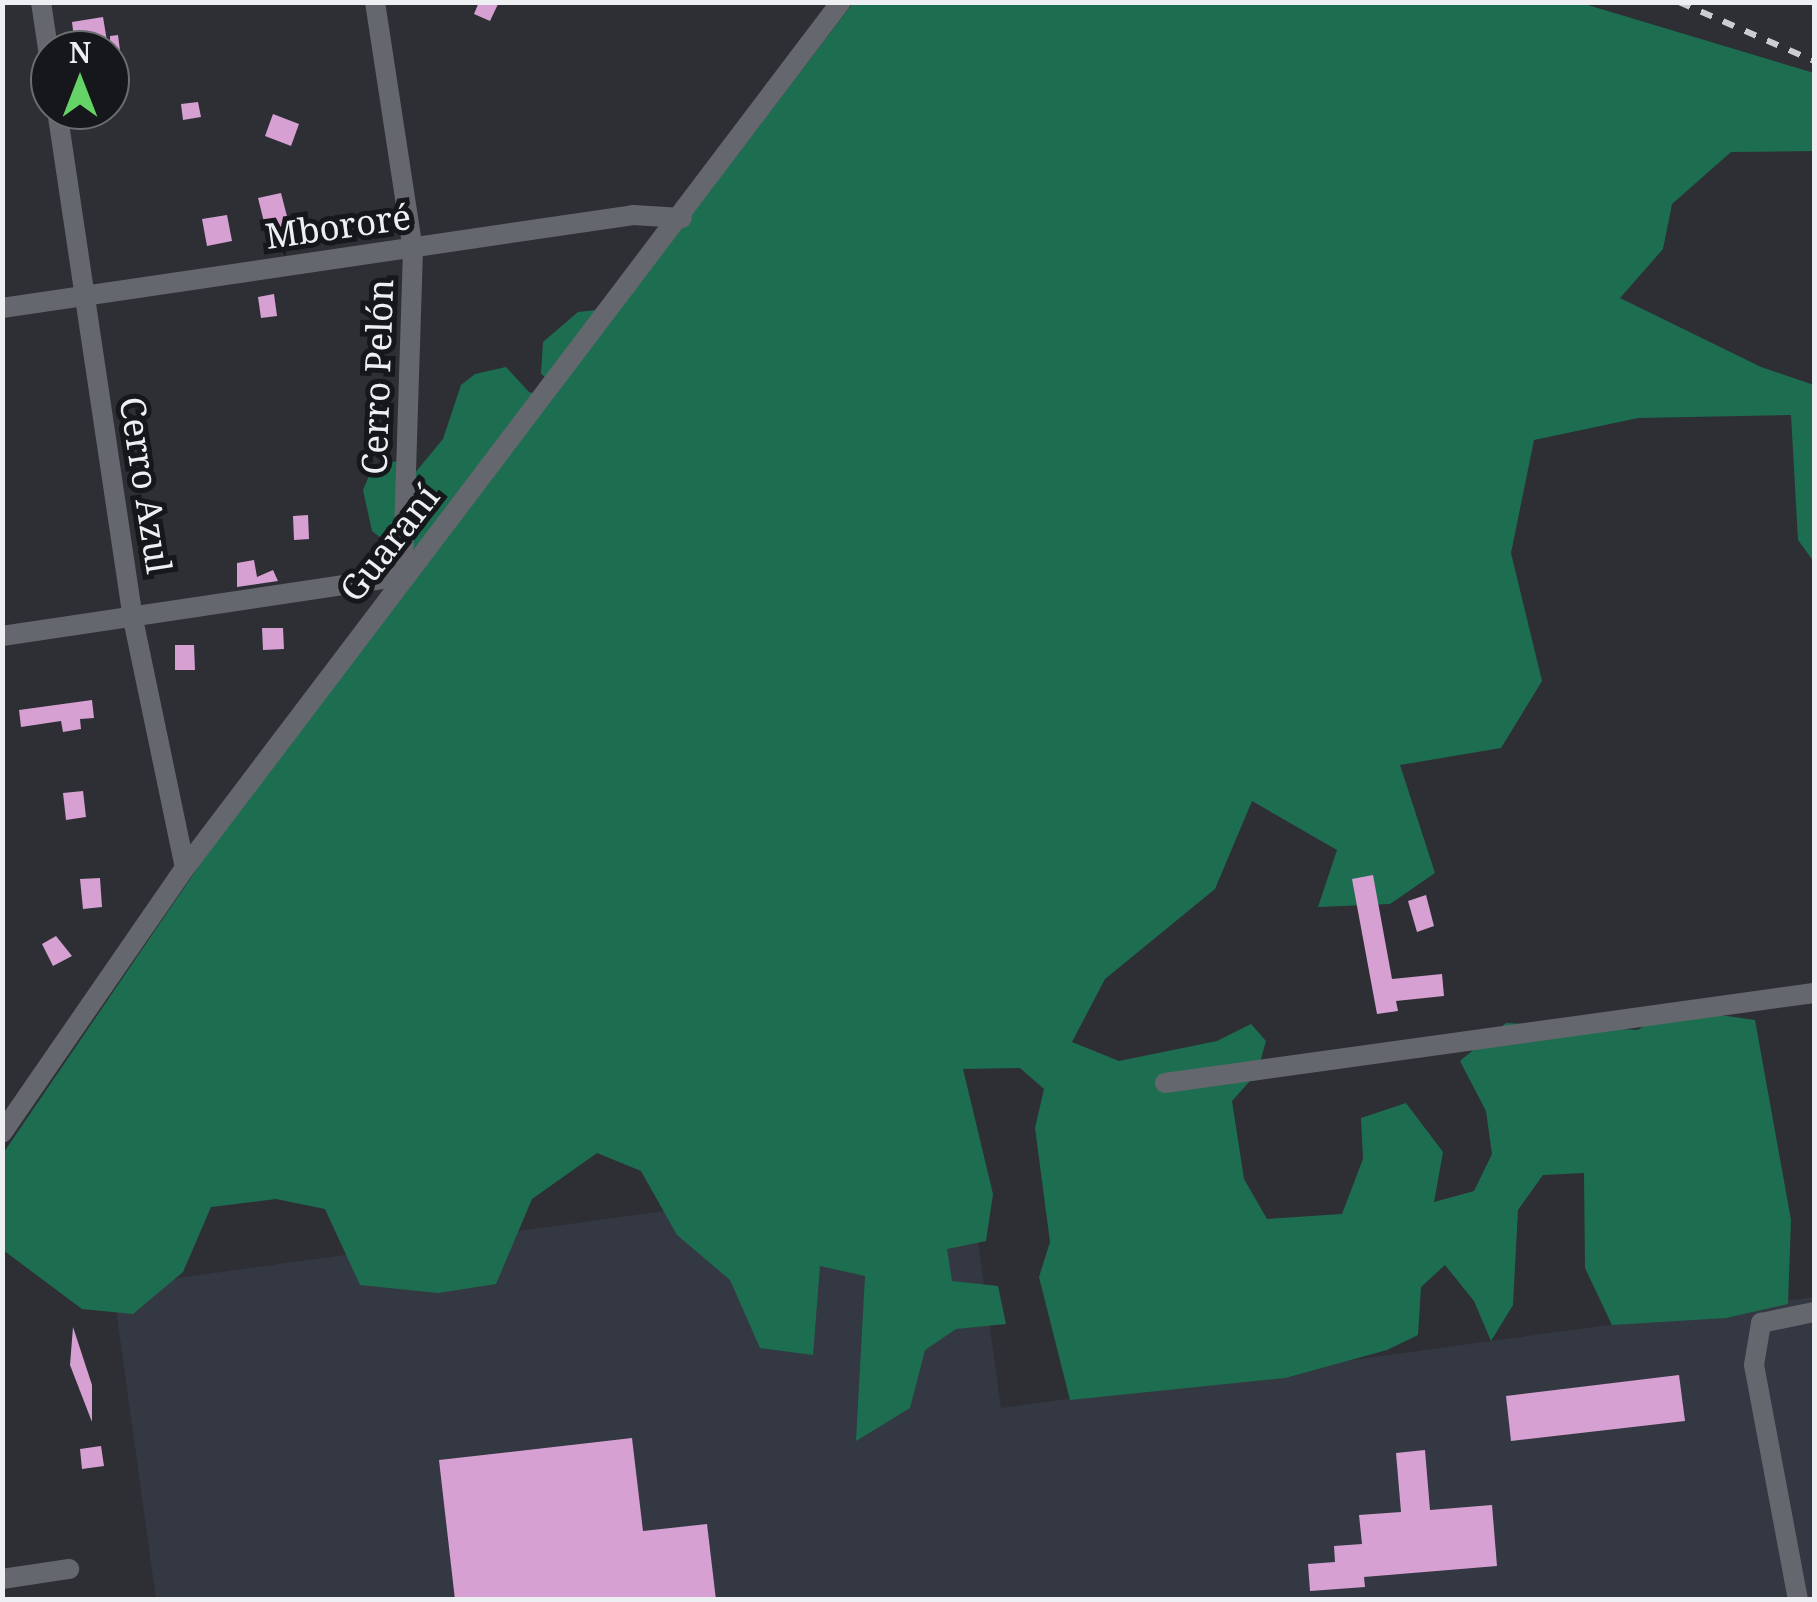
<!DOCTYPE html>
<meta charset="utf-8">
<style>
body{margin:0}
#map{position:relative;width:1817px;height:1602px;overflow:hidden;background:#2d2f35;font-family:"Noto Serif",serif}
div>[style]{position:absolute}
.built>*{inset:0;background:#343843}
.forest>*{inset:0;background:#1d6e50}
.building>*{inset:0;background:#d7a0d2}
.street>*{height:20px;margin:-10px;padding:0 10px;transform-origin:10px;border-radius:10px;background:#64676d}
.rail>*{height:6px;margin-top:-3px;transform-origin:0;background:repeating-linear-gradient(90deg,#cbcdd1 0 12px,transparent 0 24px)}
span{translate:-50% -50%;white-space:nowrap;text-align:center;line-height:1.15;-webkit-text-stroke:10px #16171a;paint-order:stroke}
.street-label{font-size:35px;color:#edeff3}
.frame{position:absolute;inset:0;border:5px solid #edeff3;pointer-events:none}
.north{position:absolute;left:30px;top:30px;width:100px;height:100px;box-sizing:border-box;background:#16171a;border:2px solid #6c6d71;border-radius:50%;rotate:0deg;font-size:28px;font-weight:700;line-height:40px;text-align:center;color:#edeff3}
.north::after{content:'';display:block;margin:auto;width:35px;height:45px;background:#65d467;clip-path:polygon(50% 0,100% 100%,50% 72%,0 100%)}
</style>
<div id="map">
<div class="built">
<div style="clip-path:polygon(968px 1169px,1001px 1408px,1814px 1297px,1814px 1599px,156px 1599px,113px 1287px)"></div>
</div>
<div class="forest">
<div style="clip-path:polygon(853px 3px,1581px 3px,1814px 73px,1814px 151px,1731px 152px,1672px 204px,1663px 249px,1620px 298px,1761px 367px,1814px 385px,1814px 562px,1798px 540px,1791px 415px,1638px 418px,1534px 440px,1511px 553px,1542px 681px,1501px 748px,1400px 765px,1435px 873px,1390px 904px,1318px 907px,1337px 850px,1252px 801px,1215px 889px,1105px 979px,1072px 1042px,1119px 1061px,1217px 1041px,1251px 1024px,1266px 1041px,1257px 1073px,1232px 1101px,1244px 1179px,1267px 1219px,1342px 1214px,1363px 1159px,1361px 1118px,1406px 1103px,1443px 1152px,1434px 1202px,1474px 1191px,1492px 1154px,1486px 1111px,1460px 1061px,1506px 1023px,1638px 1030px,1670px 1008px,1755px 1020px,1791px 1220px,1788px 1304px,1726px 1318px,1612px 1325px,1585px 1268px,1584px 1173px,1543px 1175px,1518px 1210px,1513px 1305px,1491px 1341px,1474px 1301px,1445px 1265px,1421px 1287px,1418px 1335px,1387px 1350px,1285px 1378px,1070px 1400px,1039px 1277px,1050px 1242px,1035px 1128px,1044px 1089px,1020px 1068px,963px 1069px,993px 1194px,986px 1241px,947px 1249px,952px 1281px,998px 1286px,1006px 1324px,956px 1329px,925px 1350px,910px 1408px,856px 1441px,865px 1276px,820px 1266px,813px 1355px,760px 1348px,730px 1280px,677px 1235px,641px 1171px,597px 1153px,532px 1199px,496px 1284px,438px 1293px,360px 1285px,325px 1209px,276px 1199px,211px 1207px,183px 1272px,133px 1314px,82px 1309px,3px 1250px,2px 1155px,203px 860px,426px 565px,415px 548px,401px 554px,372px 531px,363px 490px,369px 476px,381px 464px,398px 461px,414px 474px,443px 439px,461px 385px,475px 374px,506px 367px,529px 392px,543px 396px,551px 382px,541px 374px,543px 342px,578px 312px,605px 309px,631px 294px)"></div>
</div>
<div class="building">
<div style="clip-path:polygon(479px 2px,499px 2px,490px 21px,474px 14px)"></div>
<div style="clip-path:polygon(103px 17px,107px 41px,75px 46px,72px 22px)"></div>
<div style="clip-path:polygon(118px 35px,126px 97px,110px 98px,110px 36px)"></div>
<div style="clip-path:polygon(198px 102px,201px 117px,183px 120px,181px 104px)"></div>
<div style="clip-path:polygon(273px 114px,299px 124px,291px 146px,265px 136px)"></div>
<div style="clip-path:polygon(281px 193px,290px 228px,267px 234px,258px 198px)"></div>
<div style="clip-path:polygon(227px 215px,232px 241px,207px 246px,202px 219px)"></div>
<div style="clip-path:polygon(274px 294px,277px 316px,261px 318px,258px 297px)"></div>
<div style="clip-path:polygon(308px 515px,309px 539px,294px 540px,293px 516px)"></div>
<div style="clip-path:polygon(254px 560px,257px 577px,273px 570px,278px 581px,237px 587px,237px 563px)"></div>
<div style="clip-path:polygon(262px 628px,283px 628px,284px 649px,263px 650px)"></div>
<div style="clip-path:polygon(175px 645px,194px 645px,195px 670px,175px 670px)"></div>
<div style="clip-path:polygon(92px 700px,94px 718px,80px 719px,81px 729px,63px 732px,61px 721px,21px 727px,19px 710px)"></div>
<div style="clip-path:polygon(83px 791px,86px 817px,66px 820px,63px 793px)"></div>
<div style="clip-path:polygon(1373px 875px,1392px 979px,1442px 974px,1444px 996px,1396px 1001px,1398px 1011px,1377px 1014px,1352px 879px)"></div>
<div style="clip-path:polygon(100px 878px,102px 907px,83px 909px,80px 879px)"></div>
<div style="clip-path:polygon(1426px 895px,1434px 926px,1417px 932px,1408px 901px)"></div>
<div style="clip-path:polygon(56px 936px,72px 956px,53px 966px,42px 944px)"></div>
<div style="clip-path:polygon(73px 1327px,92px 1385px,92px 1422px,70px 1365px)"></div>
<div style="clip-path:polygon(1679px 1375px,1685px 1421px,1511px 1441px,1506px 1396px)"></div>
<div style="clip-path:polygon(632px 1438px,643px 1531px,707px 1524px,716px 1600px,455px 1600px,439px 1460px)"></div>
<div style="clip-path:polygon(101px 1446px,104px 1466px,82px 1469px,80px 1449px)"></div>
<div style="clip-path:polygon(1425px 1450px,1430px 1510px,1492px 1505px,1497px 1566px,1364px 1577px,1365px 1587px,1310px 1591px,1308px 1564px,1335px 1562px,1334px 1546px,1362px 1544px,1359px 1515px,1401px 1512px,1396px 1453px)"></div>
</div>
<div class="street">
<div style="left:41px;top:2px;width:61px;rotate:81.5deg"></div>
<div style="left:375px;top:2px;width:250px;rotate:81.3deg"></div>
<div style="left:413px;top:249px;width:327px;rotate:91.8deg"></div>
<div style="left:57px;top:110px;width:515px;rotate:81.51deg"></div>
<div style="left:133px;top:619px;width:254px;rotate:78.2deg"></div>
<div style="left:2px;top:308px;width:638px;rotate:-8.38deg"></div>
<div style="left:633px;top:215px;width:49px;rotate:3.5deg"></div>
<div style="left:2px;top:636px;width:405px;rotate:-8.5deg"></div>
<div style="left:1165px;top:1083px;width:655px;rotate:-7.9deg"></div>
<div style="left:2px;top:1133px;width:322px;rotate:-55.4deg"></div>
<div style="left:185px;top:868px;width:1086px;rotate:-52.86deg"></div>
<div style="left:2px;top:1579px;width:68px;rotate:-8.5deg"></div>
<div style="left:1798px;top:1600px;width:239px;rotate:-100.6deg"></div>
<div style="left:1754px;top:1365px;width:43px;rotate:-80.5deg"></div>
<div style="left:1761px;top:1323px;width:54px;rotate:-11.7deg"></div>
</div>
<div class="rail">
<div style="left:1679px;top:2px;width:147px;rotate:23.6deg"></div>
</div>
<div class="street-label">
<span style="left:338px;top:226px;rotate:-8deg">Mbororé</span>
<span style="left:377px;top:377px;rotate:-88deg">Cerro Pelón</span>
<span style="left:146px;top:485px;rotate:81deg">Cerro Azul</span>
<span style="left:389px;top:543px;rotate:-52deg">Guaraní</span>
</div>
<div class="frame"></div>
<div class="north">N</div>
</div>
